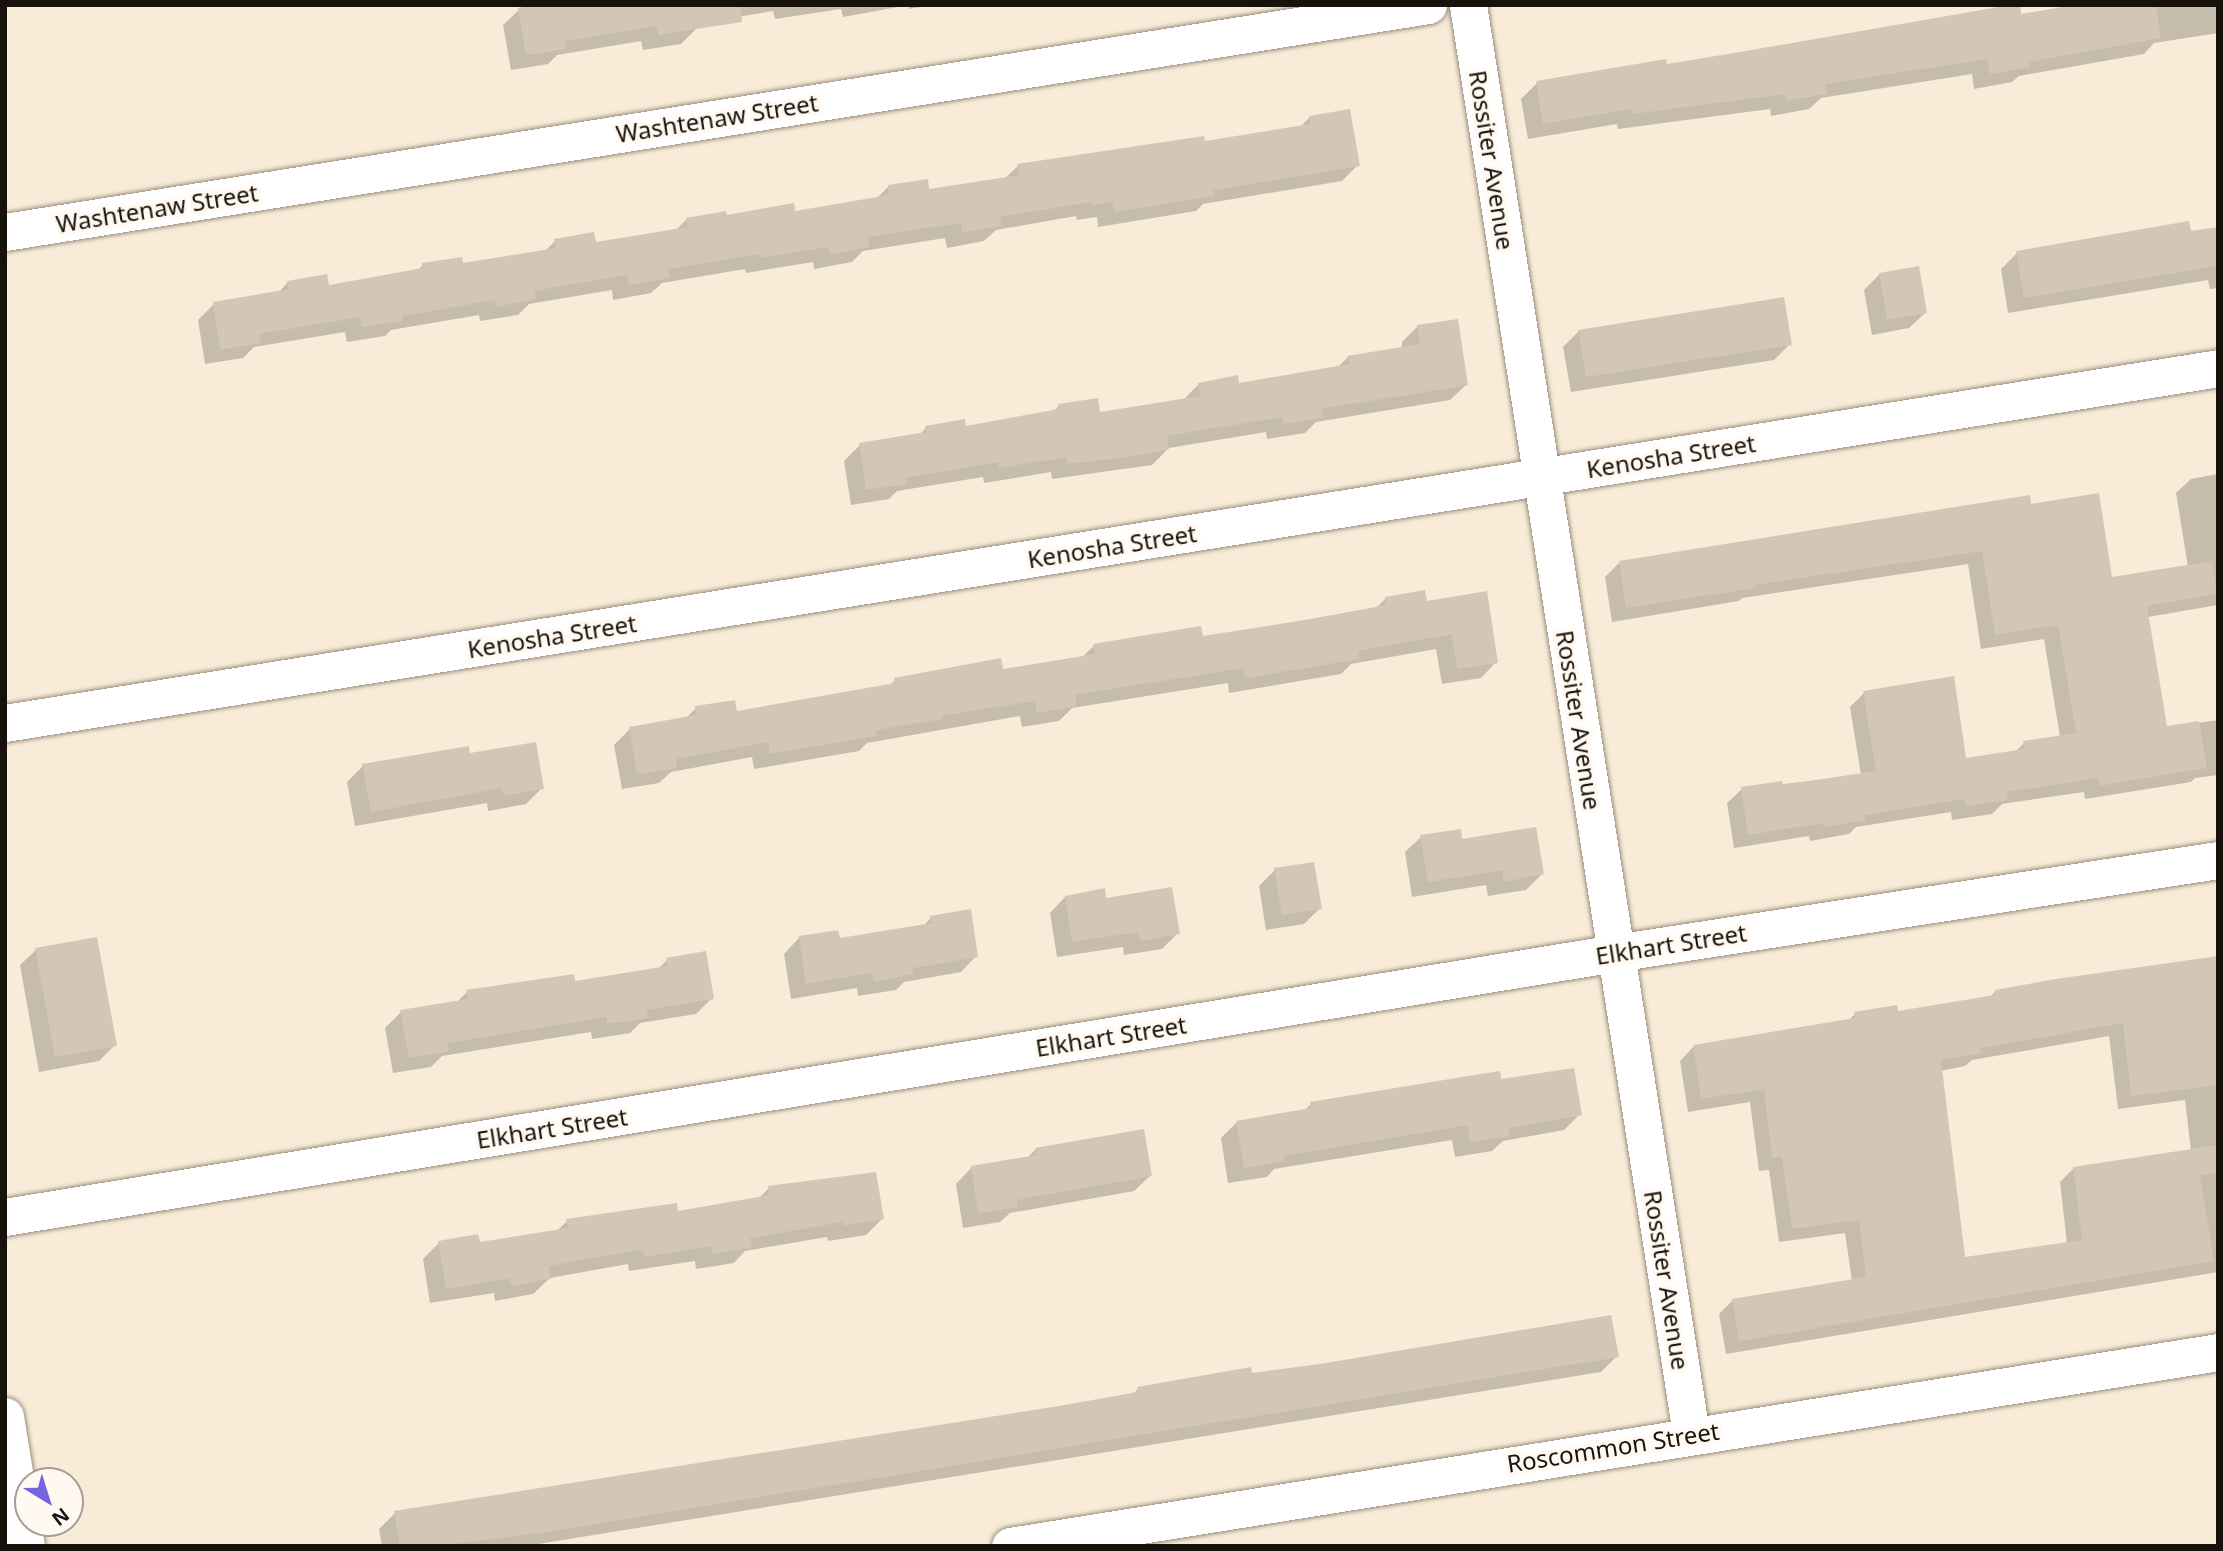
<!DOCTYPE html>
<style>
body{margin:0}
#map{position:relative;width:2223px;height:1551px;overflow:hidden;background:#f8ebd8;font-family:"Noto Sans",sans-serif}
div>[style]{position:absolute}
.shadow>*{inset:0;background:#0003}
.building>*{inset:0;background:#d3c6b4}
.roads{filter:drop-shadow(0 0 2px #9a8d7d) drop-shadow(0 0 2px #9a8d7d)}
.minor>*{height:37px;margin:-18.5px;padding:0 18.5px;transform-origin:18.5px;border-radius:18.5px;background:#fff}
.tertiary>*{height:38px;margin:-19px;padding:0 19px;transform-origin:19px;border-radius:19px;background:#fff}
span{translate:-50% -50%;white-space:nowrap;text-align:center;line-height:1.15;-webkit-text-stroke:7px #fff9f2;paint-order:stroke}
.street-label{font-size:24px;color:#17130c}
.frame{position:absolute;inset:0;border:7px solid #17130c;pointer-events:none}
.north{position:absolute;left:14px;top:1467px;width:70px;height:70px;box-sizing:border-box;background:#fff9f2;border:2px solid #a29d96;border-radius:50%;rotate:142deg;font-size:19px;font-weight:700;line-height:28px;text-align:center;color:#17130c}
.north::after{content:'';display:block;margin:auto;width:24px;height:32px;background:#7365e0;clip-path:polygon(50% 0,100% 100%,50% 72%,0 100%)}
</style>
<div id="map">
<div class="shadow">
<div style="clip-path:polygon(545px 5px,931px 5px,909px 9px,909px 5px,843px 17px,841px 9px,775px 19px,773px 11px,696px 24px,697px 28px,681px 44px,643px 50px,641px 41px,557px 55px,548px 64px,511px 70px,503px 25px,519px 10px)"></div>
<div style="clip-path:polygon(2085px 5px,2218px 5px,2218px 33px,2154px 43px,2144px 54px,2019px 76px,2012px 82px,1974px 89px,1972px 74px,1821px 98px,1809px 109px,1771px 116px,1770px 109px,1618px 129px,1617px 124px,1528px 139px,1521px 99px,1537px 83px)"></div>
<div style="clip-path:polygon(1310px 117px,1358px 165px,1342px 181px,1203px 204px,1196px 211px,1098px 227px,1097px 217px,1077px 220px,1076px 216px,996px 230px,984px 241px,947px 248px,945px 238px,863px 251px,852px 262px,814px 269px,813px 262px,746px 273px,745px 269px,662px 283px,651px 293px,613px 300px,612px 290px,529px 304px,518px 315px,480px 321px,479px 315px,391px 330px,385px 336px,347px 342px,345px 332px,254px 347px,243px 358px,205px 364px,198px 320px,214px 304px,278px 293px,288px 282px,328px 287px,417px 271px,423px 265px,462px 265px,544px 252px,555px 241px,594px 244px,676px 230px,687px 219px,793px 213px,876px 199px,888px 187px,928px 191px,1004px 179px,1018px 166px,1204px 143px,1300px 127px)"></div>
<div style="clip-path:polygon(2218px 228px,2218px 288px,2210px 289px,2208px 280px,2008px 313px,2001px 269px,2017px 253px)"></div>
<div style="clip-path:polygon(1880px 274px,1925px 313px,1909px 328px,1872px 335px,1864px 290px)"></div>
<div style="clip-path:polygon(1417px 327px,1466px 385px,1450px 400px,1316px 422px,1305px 433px,1267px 439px,1266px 432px,1169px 448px,1152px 465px,1052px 479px,1051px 472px,984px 483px,983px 477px,897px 491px,889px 499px,851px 505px,844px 461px,860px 445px,919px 435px,926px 428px,964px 428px,1052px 412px,1059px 406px,1099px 414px,1182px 401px,1199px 384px,1238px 385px,1337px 368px,1348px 357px,1402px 349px,1402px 342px)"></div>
<div style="clip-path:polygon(1579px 331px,1790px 344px,1774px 360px,1571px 392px,1563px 347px)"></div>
<div style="clip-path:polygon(2218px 474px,2218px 605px,2148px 617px,2166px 728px,2218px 720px,2218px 775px,2195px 778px,2191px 782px,2085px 799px,2084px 792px,2002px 804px,1992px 814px,1952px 820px,1951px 812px,1856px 827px,1849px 834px,1810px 841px,1809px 836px,1734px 848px,1727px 803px,1742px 789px,1861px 775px,1850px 707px,1864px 693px,1964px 760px,2015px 752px,2024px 743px,2060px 737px,2044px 639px,1981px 649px,1968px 564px,1742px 598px,1739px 601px,1612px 622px,1605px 577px,1620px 562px,2030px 506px,2111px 579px,2188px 567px,2176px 493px,2191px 479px)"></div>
<div style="clip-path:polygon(1386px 598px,1426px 603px,1496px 662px,1481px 678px,1442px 684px,1436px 649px,1351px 664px,1341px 674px,1229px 693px,1228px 683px,1072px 708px,1059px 721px,1022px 727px,1020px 716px,867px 743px,859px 751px,754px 769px,752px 757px,671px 772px,659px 783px,622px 789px,614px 745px,630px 729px,685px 719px,696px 708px,735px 713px,889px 686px,895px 680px,1002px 671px,1081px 658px,1094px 646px,1202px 638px,1376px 608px)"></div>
<div style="clip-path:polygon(469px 755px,542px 788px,526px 804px,488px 811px,487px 803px,355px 826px,347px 782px,363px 766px)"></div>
<div style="clip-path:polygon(1421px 837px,1461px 841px,1542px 874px,1526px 890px,1488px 896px,1486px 885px,1412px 897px,1405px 852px)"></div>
<div style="clip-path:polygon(1275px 870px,1320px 908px,1304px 924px,1266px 930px,1259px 886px)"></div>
<div style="clip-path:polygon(1065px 897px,1105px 900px,1178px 933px,1162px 949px,1124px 955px,1123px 947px,1057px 957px,1050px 913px)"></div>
<div style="clip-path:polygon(931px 918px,976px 956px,961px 972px,904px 982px,896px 990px,858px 996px,857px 988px,791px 999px,784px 954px,799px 938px,838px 940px,923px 926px)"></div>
<div style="clip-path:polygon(36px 950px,115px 1045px,99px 1061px,39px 1072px,20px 965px)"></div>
<div style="clip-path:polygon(evenodd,2218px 957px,2218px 1272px,1726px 1354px,1719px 1314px,1733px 1300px,1852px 1281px,1845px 1233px,1779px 1242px,1769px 1170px,1759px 1171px,1750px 1102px,1688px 1112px,1680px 1061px,1693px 1047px,1848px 1021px,1855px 1014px,1897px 1013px,1989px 998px,1995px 992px,2218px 957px,2109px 1036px,2118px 1109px,2185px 1100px,2191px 1151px,2074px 1168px,2060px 1182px,2067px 1244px,1964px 1259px,1940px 1071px,1965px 1066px,1972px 1060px,2109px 1036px)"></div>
<div style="clip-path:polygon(667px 960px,712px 998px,696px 1014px,640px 1023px,630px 1033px,592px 1039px,591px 1032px,442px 1056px,431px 1067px,393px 1073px,385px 1028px,401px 1012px,456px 1003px,467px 992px,573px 983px,658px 969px)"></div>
<div style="clip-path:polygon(1500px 1081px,1580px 1114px,1564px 1130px,1503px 1141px,1492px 1151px,1455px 1157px,1452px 1140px,1274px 1169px,1267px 1177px,1228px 1183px,1221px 1138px,1237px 1122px,1304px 1111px,1311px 1104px)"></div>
<div style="clip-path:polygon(1036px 1149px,1150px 1176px,1134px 1191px,1010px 1213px,1000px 1222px,963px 1228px,956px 1184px,971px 1168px,1027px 1158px)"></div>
<div style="clip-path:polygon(769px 1188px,882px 1219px,866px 1235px,828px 1241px,827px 1237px,745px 1251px,734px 1263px,696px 1269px,695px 1261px,629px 1271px,628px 1264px,550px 1278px,533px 1294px,495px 1301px,494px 1293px,430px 1303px,423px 1259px,439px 1243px,478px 1244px,556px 1232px,567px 1221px,676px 1213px,758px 1199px)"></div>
<div style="clip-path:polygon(1617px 1356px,1601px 1372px,526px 1546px,382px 1546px,379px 1529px,395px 1513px,1132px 1395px,1138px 1389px,1251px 1375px)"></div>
</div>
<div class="building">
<div style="clip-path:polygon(534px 5px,741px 5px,742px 22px,658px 35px,657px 26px,565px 41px,566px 49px,526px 55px,518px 8px)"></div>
<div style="clip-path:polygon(2010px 5px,2020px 5px,2021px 14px,2074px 5px,2156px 5px,2161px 38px,2029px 62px,2030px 67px,1990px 74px,1987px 59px,1825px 84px,1827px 94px,1786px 101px,1785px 94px,1633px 114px,1632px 109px,1543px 124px,1536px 81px,1666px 59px,1667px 64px,1740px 52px)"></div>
<div style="clip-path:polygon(1350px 109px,1360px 166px,1213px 190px,1214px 196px,1114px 212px,1112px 202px,1092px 205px,1092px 202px,1000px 217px,1002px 226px,962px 233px,961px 223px,868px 237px,869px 247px,830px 254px,828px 247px,761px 258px,760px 254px,668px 269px,669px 278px,629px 285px,627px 275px,534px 291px,536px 299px,496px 307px,495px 300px,402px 316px,403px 321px,362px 327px,361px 317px,259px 334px,261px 343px,220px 350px,213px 302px,289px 289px,287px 281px,327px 274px,329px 285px,423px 268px,422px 263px,462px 257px,463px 263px,556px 248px,554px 239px,594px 232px,596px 242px,688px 227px,686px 218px,726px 211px,727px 215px,794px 203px,795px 211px,889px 195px,888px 185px,928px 179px,929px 189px,1019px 175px,1017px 164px,1204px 136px,1205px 141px,1310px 124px,1309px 116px)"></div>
<div style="clip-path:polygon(2189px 221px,2191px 231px,2218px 227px,2218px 266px,2024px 298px,2016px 251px)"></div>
<div style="clip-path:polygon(1919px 266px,1927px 313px,1887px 320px,1879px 273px)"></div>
<div style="clip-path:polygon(1784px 297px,1792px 345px,1586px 377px,1578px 330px)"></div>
<div style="clip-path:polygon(1458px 319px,1468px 385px,1321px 409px,1323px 418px,1283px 424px,1282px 417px,1167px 436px,1169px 449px,1129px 457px,1068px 464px,1067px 457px,999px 468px,998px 462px,906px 478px,907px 484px,866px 490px,859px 443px,926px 432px,925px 426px,965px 419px,966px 426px,1059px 409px,1058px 404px,1098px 398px,1100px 412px,1200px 396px,1198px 383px,1238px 375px,1239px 383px,1349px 364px,1347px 356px,1420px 344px,1417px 325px)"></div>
<div style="clip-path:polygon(2099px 493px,2112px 577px,2212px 561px,2217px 594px,2147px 606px,2167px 726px,2199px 721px,2207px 768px,2099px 786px,2098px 778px,2007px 792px,2008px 800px,1966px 806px,1965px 799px,1865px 815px,1865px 820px,1824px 827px,1823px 823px,1748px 835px,1741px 787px,1782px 781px,1783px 785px,1876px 771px,1863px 691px,1954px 676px,1966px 758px,2024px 749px,2023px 741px,2076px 733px,2058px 625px,1995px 635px,1982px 551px,1755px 585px,1755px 588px,1626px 608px,1619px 561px,2030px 495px,2031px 504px)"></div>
<div style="clip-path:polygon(1425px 590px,1427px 601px,1487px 591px,1498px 663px,1457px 669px,1452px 634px,1358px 651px,1359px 659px,1245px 678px,1243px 668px,1075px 695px,1077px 706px,1037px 713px,1035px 701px,942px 716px,942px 719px,876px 730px,877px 736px,770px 754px,768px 742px,676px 759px,677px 768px,637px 774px,629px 727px,696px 715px,695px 706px,735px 700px,737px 711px,895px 683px,894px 678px,1001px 658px,1003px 669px,1095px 654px,1093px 644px,1201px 626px,1203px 636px,1311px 619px,1386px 605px,1385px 597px)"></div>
<div style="clip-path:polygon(536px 742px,544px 789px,504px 796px,502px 788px,371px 812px,362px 764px,469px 746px,470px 753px)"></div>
<div style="clip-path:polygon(1536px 827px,1544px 874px,1504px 882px,1502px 870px,1428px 882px,1420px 835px,1461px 829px,1462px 839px)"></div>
<div style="clip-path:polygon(1314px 862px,1322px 909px,1282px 915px,1274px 868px)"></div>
<div style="clip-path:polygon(1172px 887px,1180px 934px,1140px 941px,1138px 932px,1072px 942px,1065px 896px,1105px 888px,1106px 898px)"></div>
<div style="clip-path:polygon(971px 909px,978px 957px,913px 968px,914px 974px,874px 982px,872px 973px,806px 984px,799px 936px,838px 930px,840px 938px,932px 923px,930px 916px)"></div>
<div style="clip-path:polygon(97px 937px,117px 1046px,55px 1057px,35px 948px)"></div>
<div style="clip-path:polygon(706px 951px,714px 999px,646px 1010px,648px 1018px,607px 1024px,606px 1017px,447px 1043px,449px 1051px,409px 1058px,400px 1010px,468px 999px,466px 990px,574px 974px,575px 981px,667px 966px,666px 958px)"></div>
<div style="clip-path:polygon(2218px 956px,2218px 1085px,2131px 1096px,2123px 1023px,1980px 1048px,1981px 1053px,1941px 1060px,1965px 1257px,2082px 1240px,2073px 1167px,2218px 1145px,2218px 1173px,2200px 1175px,2214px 1261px,1739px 1341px,1732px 1299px,1866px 1277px,1859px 1220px,1792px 1229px,1782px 1157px,1772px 1158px,1764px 1089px,1701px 1099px,1693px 1045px,1855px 1018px,1854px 1012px,1897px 1005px,1898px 1011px,1995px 995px,1995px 990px,2056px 979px)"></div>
<div style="clip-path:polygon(1574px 1068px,1582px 1115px,1509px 1128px,1510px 1136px,1470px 1142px,1468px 1125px,1283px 1156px,1284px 1161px,1244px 1168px,1236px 1121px,1311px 1108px,1310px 1102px,1462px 1077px,1500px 1071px,1501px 1079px)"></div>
<div style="clip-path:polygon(1144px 1129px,1152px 1176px,1017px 1200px,1018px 1207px,978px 1213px,971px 1166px,1036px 1155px,1035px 1148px)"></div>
<div style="clip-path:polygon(876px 1172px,884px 1219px,843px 1226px,843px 1222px,750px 1238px,752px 1247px,712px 1254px,711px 1246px,644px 1257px,643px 1249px,549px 1266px,551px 1279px,511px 1286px,509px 1278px,446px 1289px,438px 1241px,478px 1234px,480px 1242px,568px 1228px,566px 1219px,677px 1203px,678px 1211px,769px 1195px,768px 1186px)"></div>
<div style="clip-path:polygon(1611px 1315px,1619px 1357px,546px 1532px,440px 1546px,400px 1546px,394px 1511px,1053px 1407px,1138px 1392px,1137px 1387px,1251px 1367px,1252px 1373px,1320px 1364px)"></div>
</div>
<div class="roads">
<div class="minor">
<div style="left:1468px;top:5px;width:1446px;rotate:81.13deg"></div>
<div style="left:5px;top:232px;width:1441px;rotate:-9.06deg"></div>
<div style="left:5px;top:723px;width:2241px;rotate:-9.11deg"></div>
<div style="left:5px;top:1217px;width:1632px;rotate:-9.31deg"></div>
<div style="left:1615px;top:953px;width:610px;rotate:-8.77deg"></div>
<div style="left:1010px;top:1546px;width:1223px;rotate:-9.12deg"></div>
</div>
<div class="tertiary">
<div style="left:5px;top:1417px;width:131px;rotate:80.8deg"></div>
</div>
</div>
<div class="street-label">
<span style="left:717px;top:118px;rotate:-9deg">Washtenaw Street</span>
<span style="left:1492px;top:160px;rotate:81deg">Rossiter Avenue</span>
<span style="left:157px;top:208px;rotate:-9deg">Washtenaw Street</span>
<span style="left:1671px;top:456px;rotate:-9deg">Kenosha Street</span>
<span style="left:1112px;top:546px;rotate:-9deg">Kenosha Street</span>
<span style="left:552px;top:636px;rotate:-9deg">Kenosha Street</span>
<span style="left:1579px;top:720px;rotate:81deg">Rossiter Avenue</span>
<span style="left:1671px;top:944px;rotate:-9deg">Elkhart Street</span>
<span style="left:1111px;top:1036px;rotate:-9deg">Elkhart Street</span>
<span style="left:552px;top:1128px;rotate:-9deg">Elkhart Street</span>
<span style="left:1667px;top:1280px;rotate:81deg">Rossiter Avenue</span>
<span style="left:1613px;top:1447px;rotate:-9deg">Roscommon Street</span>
</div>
<div class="frame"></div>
<div class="north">N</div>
</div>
